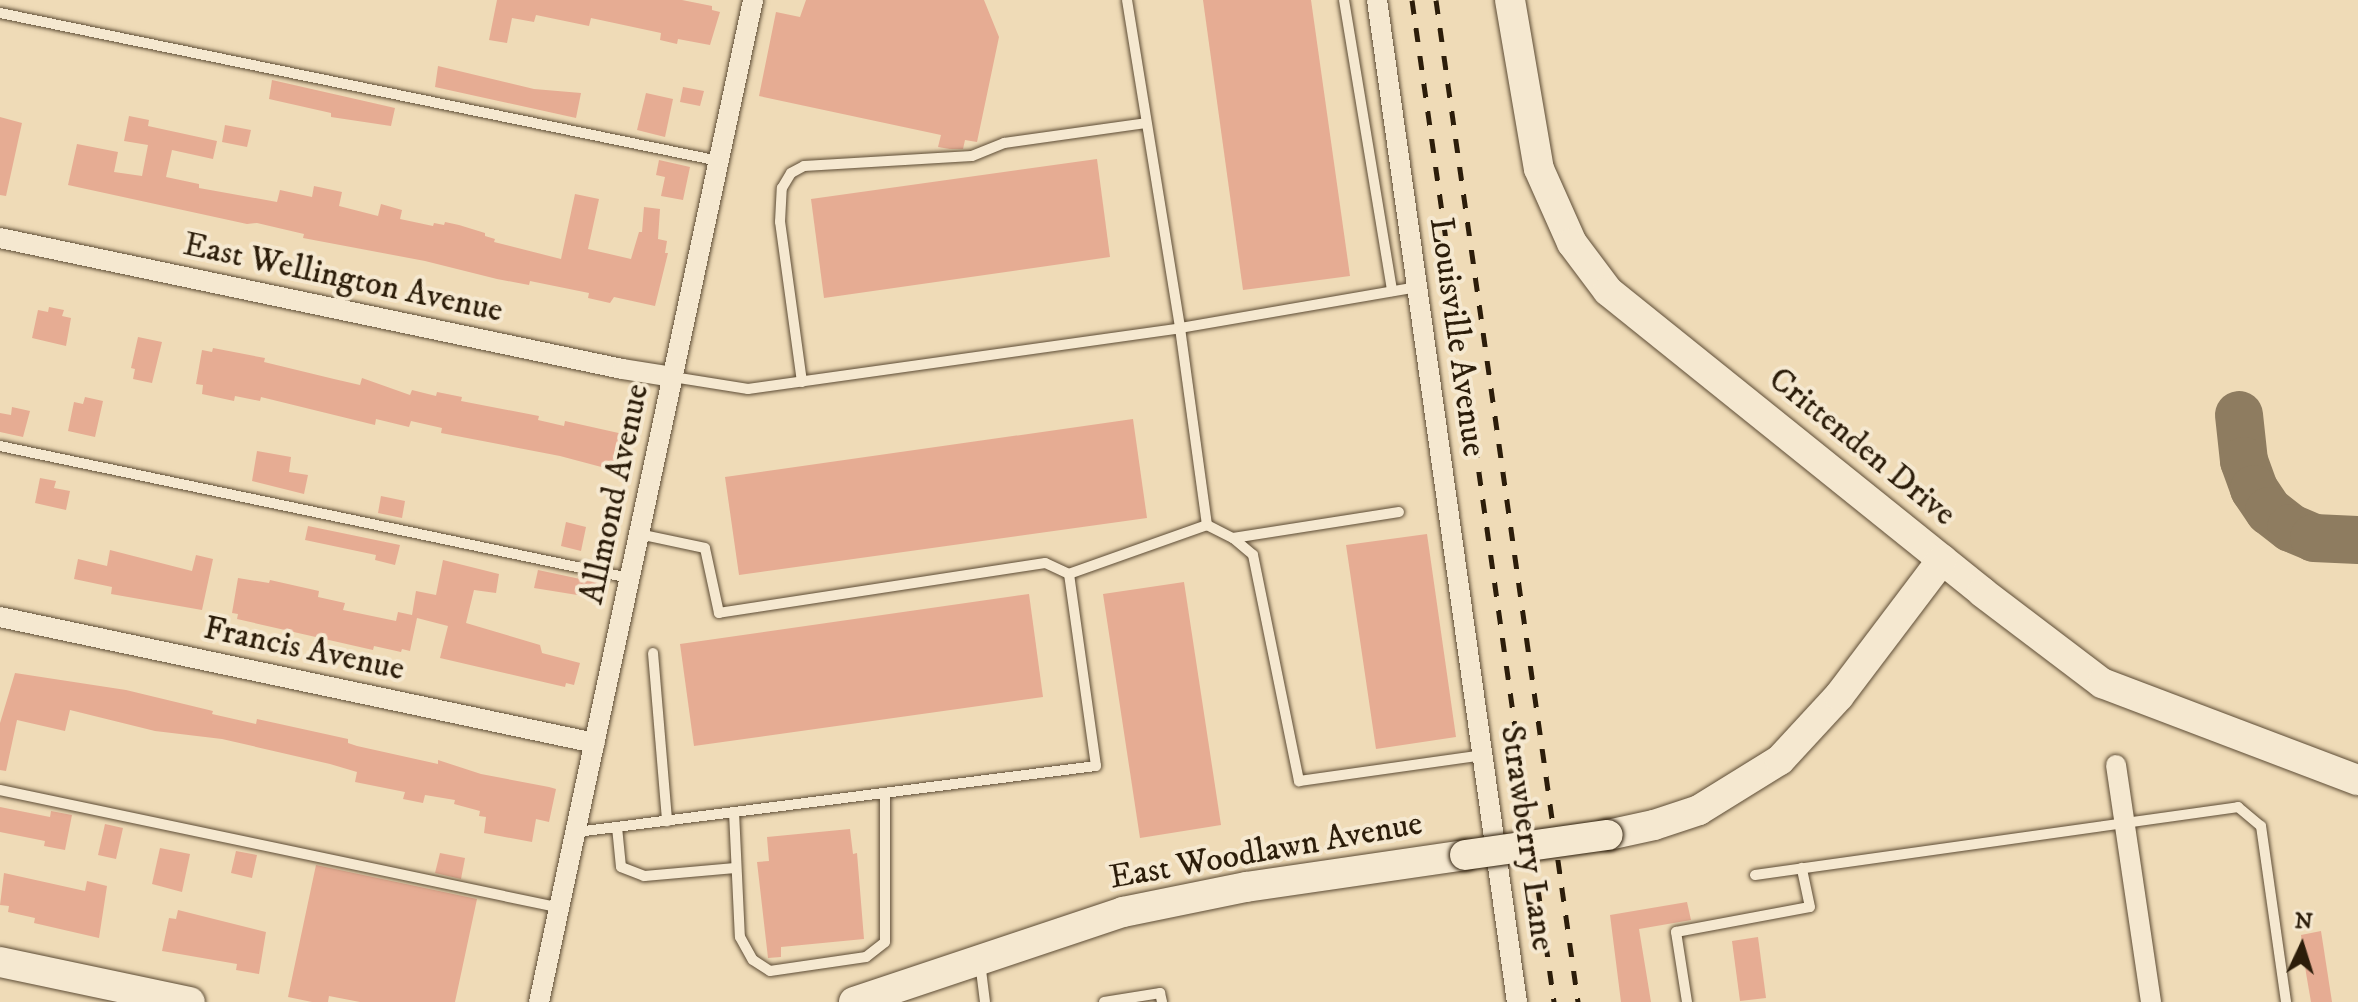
<!DOCTYPE html>
<style>
body{margin:0}
#map{position:relative;width:2358px;height:1002px;overflow:hidden;background:#efdbb7;font-family:"IM FELL DW Pica",serif}
div>[style]{position:absolute}
.taxiway>*{height:48px;margin:-24px;padding:0 24px;transform-origin:24px;border-radius:24px;background:#8e7c60}
.building>*{inset:0;background:#e6ac93}
.roads{filter:drop-shadow(0 0 2px #5d4c35) drop-shadow(0 0 2px #5d4c35)}
.lane>*{height:10px;margin:-5px;padding:0 5px;transform-origin:5px;border-radius:5px;background:#f5e8d0}
.street>*{height:20px;margin:-10px;padding:0 10px;transform-origin:10px;border-radius:10px;background:#f5e8d0}
.secondary>*{height:30px;margin:-15px;padding:0 15px;transform-origin:15px;border-radius:15px;background:#f5e8d0}
.rail>*{height:5px;margin-top:-2.5px;transform-origin:0;background:repeating-linear-gradient(90deg,#2c1d0a 0 14px,transparent 0 28px)}
.bridges{filter:drop-shadow(0 0 2px #2c1d0a) drop-shadow(0 0 2px #2c1d0a)}
.secondary-bridge>*{height:30px;margin:-15px;padding:0 15px;transform-origin:15px;border-radius:15px;background:#f5e8d0}
span{translate:-50% -50%;white-space:nowrap;text-align:center;line-height:1.15;-webkit-text-stroke:8px #f5e8d0;paint-order:stroke}
.street-label{font-size:34px;color:#2c1d0a}
.north{position:absolute;left:2262px;top:906px;width:80px;height:80px;-webkit-text-stroke:6px #f5e8d0;paint-order:stroke;rotate:4deg;font-size:22px;font-weight:700;line-height:32px;text-align:center;color:#2c1d0a}
.north::after{content:'';display:block;margin:auto;width:28px;height:36px;background:#2c1d0a;clip-path:polygon(50% 0,100% 100%,50% 72%,0 100%)}
</style>
<div id="map">
<div class="taxiway">
<div style="left:2239px;top:415px;width:46px;rotate:83.8deg"></div>
<div style="left:2244px;top:461px;width:30px;rotate:70deg"></div>
<div style="left:2254px;top:489px;width:27px;rotate:56deg"></div>
<div style="left:2269px;top:511px;width:28px;rotate:38deg"></div>
<div style="left:2291px;top:528px;width:25px;rotate:23deg"></div>
<div style="left:2314px;top:538px;width:44px;rotate:2.6deg"></div>
</div>
<div class="building">
<div style="clip-path:polygon(497px 0,682px 0,712px 6px,712px 10px,720px 12px,710px 45px,678px 39px,677px 44px,660px 40px,661px 33px,591px 18px,589px 26px,536px 15px,534px 22px,512px 18px,507px 43px,489px 40px)"></div>
<div style="clip-path:polygon(806px 0,984px 0,999px 37px,977px 142px,965px 140px,963px 149px,950px 149px,938px 147px,941px 135px,759px 96px,776px 12px,800px 17px)"></div>
<div style="clip-path:polygon(1203px 0,1311px 0,1350px 276px,1243px 290px)"></div>
<div style="clip-path:polygon(438px 66px,534px 89px,581px 93px,576px 118px,435px 87px)"></div>
<div style="clip-path:polygon(272px 80px,395px 108px,391px 126px,331px 117px,331px 113px,269px 99px)"></div>
<div style="clip-path:polygon(683px 87px,704px 91px,700px 106px,680px 102px)"></div>
<div style="clip-path:polygon(646px 93px,673px 99px,665px 137px,637px 130px)"></div>
<div style="clip-path:polygon(129px 116px,149px 120px,148px 126px,217px 141px,213px 159px,172px 150px,166px 177px,199px 184px,199px 188px,277px 202px,280px 190px,312px 197px,314px 186px,342px 192px,339px 206px,378px 216px,381px 204px,402px 210px,400px 219px,433px 226px,434px 223px,444px 225px,445px 222px,459px 225px,485px 233px,485px 236px,495px 239px,494px 242px,561px 259px,575px 194px,599px 199px,588px 249px,631px 259px,639px 232px,642px 232px,644px 207px,660px 209px,658px 239px,667px 241px,665px 253px,668px 253px,655px 306px,614px 297px,610px 303px,588px 298px,589px 293px,530px 281px,529px 285px,497px 279px,425px 261px,303px 238px,304px 234px,257px 223px,247px 224px,68px 185px,77px 144px,118px 152px,114px 172px,142px 176px,148px 145px,124px 141px)"></div>
<div style="clip-path:polygon(0 117px,22px 123px,6px 196px,0 195px)"></div>
<div style="clip-path:polygon(225px 125px,251px 130px,247px 147px,222px 142px)"></div>
<div style="clip-path:polygon(1097px 159px,1110px 257px,824px 298px,811px 199px)"></div>
<div style="clip-path:polygon(659px 160px,690px 167px,683px 200px,661px 196px,665px 177px,656px 175px)"></div>
<div style="clip-path:polygon(49px 307px,64px 310px,62px 316px,71px 318px,66px 346px,32px 338px,38px 310px,48px 312px)"></div>
<div style="clip-path:polygon(138px 337px,162px 342px,152px 383px,133px 379px,135px 369px,131px 368px)"></div>
<div style="clip-path:polygon(213px 348px,265px 358px,264px 362px,334px 379px,360px 385px,362px 378px,410px 395px,412px 390px,436px 396px,437px 392px,462px 397px,461px 401px,539px 416px,538px 420px,564px 426px,565px 421px,632px 436px,624px 473px,560px 456px,441px 433px,442px 428px,411px 421px,409px 427px,376px 419px,375px 425px,261px 397px,260px 401px,235px 396px,234px 401px,202px 394px,203px 385px,196px 384px,202px 350px,212px 352px)"></div>
<div style="clip-path:polygon(85px 397px,103px 401px,95px 437px,68px 431px,74px 402px,83px 404px)"></div>
<div style="clip-path:polygon(12px 407px,30px 411px,23px 437px,0 432px,0 413px,11px 415px)"></div>
<div style="clip-path:polygon(1133px 419px,1147px 518px,739px 575px,725px 477px)"></div>
<div style="clip-path:polygon(257px 451px,291px 457px,289px 472px,308px 475px,304px 494px,252px 481px)"></div>
<div style="clip-path:polygon(40px 478px,56px 481px,54px 488px,70px 491px,66px 510px,35px 503px)"></div>
<div style="clip-path:polygon(381px 496px,405px 501px,402px 518px,378px 513px)"></div>
<div style="clip-path:polygon(566px 522px,586px 527px,581px 551px,561px 546px)"></div>
<div style="clip-path:polygon(308px 526px,400px 545px,395px 565px,375px 560px,376px 555px,305px 540px)"></div>
<div style="clip-path:polygon(1427px 534px,1456px 737px,1376px 749px,1346px 545px)"></div>
<div style="clip-path:polygon(110px 550px,192px 571px,196px 555px,213px 559px,202px 610px,111px 594px,112px 587px,74px 579px,78px 559px,107px 566px)"></div>
<div style="clip-path:polygon(443px 560px,499px 574px,496px 593px,474px 590px,466px 623px,540px 645px,542px 653px,580px 663px,574px 685px,566px 683px,565px 687px,440px 658px,448px 626px,417px 618px,410px 651px,402px 649px,401px 652px,374px 646px,373px 650px,237px 619px,238px 614px,232px 613px,238px 578px,269px 583px,270px 580px,319px 591px,318px 597px,345px 603px,343px 610px,396px 621px,398px 612px,412px 615px,416px 591px,436px 595px)"></div>
<div style="clip-path:polygon(538px 570px,599px 583px,596px 598px,534px 588px)"></div>
<div style="clip-path:polygon(1184px 582px,1221px 825px,1140px 838px,1103px 594px)"></div>
<div style="clip-path:polygon(1029px 594px,1043px 697px,694px 746px,680px 644px)"></div>
<div style="clip-path:polygon(15px 673px,126px 690px,213px 711px,212px 714px,256px 724px,257px 719px,348px 739px,348px 743px,357px 746px,438px 764px,438px 760px,481px 774px,549px 787px,556px 789px,549px 822px,536px 819px,532px 842px,484px 833px,486px 817px,479px 816px,480px 811px,454px 804px,455px 800px,425px 795px,423px 803px,403px 799px,405px 792px,355px 782px,357px 772px,330px 764px,222px 739px,155px 731px,70px 710px,65px 731px,17px 720px,6px 771px,0 770px,0 723px)"></div>
<div style="clip-path:polygon(0 807px,50px 817px,51px 811px,72px 815px,65px 850px,44px 846px,45px 841px,0 832px)"></div>
<div style="clip-path:polygon(105px 824px,123px 828px,116px 859px,98px 855px)"></div>
<div style="clip-path:polygon(850px 829px,853px 854px,857px 853px,864px 939px,781px 947px,781px 957px,768px 958px,757px 862px,769px 861px,767px 837px)"></div>
<div style="clip-path:polygon(160px 848px,190px 854px,182px 892px,152px 884px)"></div>
<div style="clip-path:polygon(236px 851px,257px 855px,252px 878px,231px 873px)"></div>
<div style="clip-path:polygon(440px 853px,465px 858px,461px 879px,435px 873px)"></div>
<div style="clip-path:polygon(316px 865px,477px 899px,455px 1002px,360px 1002px,329px 996px,328px 1002px,312px 1002px,288px 997px)"></div>
<div style="clip-path:polygon(4px 873px,85px 891px,87px 881px,107px 886px,99px 938px,34px 923px,35px 918px,8px 912px,9px 906px,0 905px)"></div>
<div style="clip-path:polygon(1687px 902px,1691px 920px,1639px 929px,1651px 1002px,1621px 1002px,1610px 915px)"></div>
<div style="clip-path:polygon(178px 910px,266px 932px,259px 974px,236px 970px,237px 964px,162px 951px,169px 918px,176px 919px)"></div>
<div style="clip-path:polygon(2321px 931px,2332px 1002px,2311px 1002px,2306px 973px,2301px 935px)"></div>
<div style="clip-path:polygon(1758px 937px,1766px 998px,1740px 1001px,1732px 941px)"></div>
</div>
<div class="roads">
<div class="lane">
<div style="left:1127px;top:0;width:332px;rotate:80.8deg"></div>
<div style="left:1180px;top:328px;width:242px;rotate:-9.8deg"></div>
<div style="left:1344px;top:0;width:295px;rotate:80.6deg"></div>
<div style="left:0;top:13px;width:734px;rotate:11.63deg"></div>
<div style="left:673px;top:377px;width:76px;rotate:9.1deg"></div>
<div style="left:748px;top:389px;width:436px;rotate:-8deg"></div>
<div style="left:1180px;top:328px;width:199px;rotate:82.2deg"></div>
<div style="left:1207px;top:525px;width:146px;rotate:160.5deg"></div>
<div style="left:802px;top:382px;width:162px;rotate:-97.8deg"></div>
<div style="left:780px;top:222px;width:34px;rotate:-87deg"></div>
<div style="left:782px;top:188px;width:17px;rotate:-59deg"></div>
<div style="left:791px;top:173px;width:15px;rotate:-28deg"></div>
<div style="left:804px;top:166px;width:168px;rotate:-3.4deg"></div>
<div style="left:972px;top:156px;width:35px;rotate:-22deg"></div>
<div style="left:1004px;top:143px;width:143px;rotate:-8deg"></div>
<div style="left:0;top:446px;width:643px;rotate:11.85deg"></div>
<div style="left:1207px;top:525px;width:29px;rotate:27deg"></div>
<div style="left:1233px;top:538px;width:26px;rotate:40deg"></div>
<div style="left:1253px;top:555px;width:231px;rotate:78.5deg"></div>
<div style="left:1299px;top:781px;width:187px;rotate:-8deg"></div>
<div style="left:1233px;top:538px;width:168px;rotate:-8.9deg"></div>
<div style="left:653px;top:653px;width:169px;rotate:85.2deg"></div>
<div style="left:0;top:790px;width:573px;rotate:11.88deg"></div>
<div style="left:734px;top:812px;width:125px;rotate:87.3deg"></div>
<div style="left:740px;top:937px;width:26px;rotate:61deg"></div>
<div style="left:753px;top:960px;width:20px;rotate:33deg"></div>
<div style="left:770px;top:971px;width:97px;rotate:-8.3deg"></div>
<div style="left:866px;top:957px;width:24px;rotate:-38deg"></div>
<div style="left:885px;top:942px;width:149px;rotate:-90deg"></div>
<div style="left:617px;top:827px;width:40px;rotate:84.3deg"></div>
<div style="left:621px;top:867px;width:25px;rotate:21deg"></div>
<div style="left:644px;top:876px;width:92px;rotate:-5deg"></div>
<div style="left:577px;top:832px;width:523px;rotate:-7.25deg"></div>
<div style="left:1096px;top:766px;width:194px;rotate:-98deg"></div>
<div style="left:1069px;top:574px;width:26px;rotate:-155deg"></div>
<div style="left:1045px;top:563px;width:330px;rotate:171.3deg"></div>
<div style="left:719px;top:613px;width:66px;rotate:-102.2deg"></div>
<div style="left:705px;top:548px;width:67px;rotate:-168deg"></div>
<div style="left:1755px;top:875px;width:488px;rotate:-8deg"></div>
<div style="left:2238px;top:807px;width:30px;rotate:40deg"></div>
<div style="left:2261px;top:826px;width:178px;rotate:81.9deg"></div>
<div style="left:980px;top:962px;width:40px;rotate:82.9deg"></div>
<div style="left:1104px;top:1002px;width:57px;rotate:-9.1deg"></div>
<div style="left:1160px;top:993px;width:9px;rotate:77deg"></div>
<div style="left:1687px;top:1002px;width:71px;rotate:-98.9deg"></div>
<div style="left:1676px;top:932px;width:136px;rotate:-10.6deg"></div>
<div style="left:1810px;top:907px;width:40px;rotate:-102deg"></div>
</div>
<div class="street">
<div style="left:1377px;top:0;width:1012px;rotate:82.05deg"></div>
<div style="left:0;top:238px;width:636px;rotate:11.89deg"></div>
<div style="left:622px;top:369px;width:52px;rotate:8.9deg"></div>
<div style="left:0;top:617px;width:608px;rotate:11.96deg"></div>
<div style="left:2116px;top:765px;width:240px;rotate:81.6deg"></div>
<div style="left:539px;top:1002px;width:1025px;rotate:-77.94deg"></div>
</div>
<div class="secondary">
<div style="left:1510px;top:0;width:171px;rotate:80.3deg"></div>
<div style="left:1539px;top:169px;width:81px;rotate:66deg"></div>
<div style="left:1572px;top:243px;width:60px;rotate:53.1deg"></div>
<div style="left:1608px;top:291px;width:480px;rotate:38.8deg"></div>
<div style="left:1982px;top:592px;width:151px;rotate:37.2deg"></div>
<div style="left:2102px;top:683px;width:274px;rotate:20.8deg"></div>
<div style="left:1608px;top:835px;width:47px;rotate:-12.3deg"></div>
<div style="left:1654px;top:825px;width:47px;rotate:-18.4deg"></div>
<div style="left:1699px;top:810px;width:95px;rotate:-31.7deg"></div>
<div style="left:1780px;top:760px;width:87px;rotate:-47.3deg"></div>
<div style="left:1839px;top:696px;width:171px;rotate:-52.9deg"></div>
<div style="left:0;top:962px;width:194px;rotate:11.9deg"></div>
<div style="left:854px;top:1002px;width:284px;rotate:-18.5deg"></div>
<div style="left:1123px;top:912px;width:126px;rotate:-11.5deg"></div>
<div style="left:1246px;top:887px;width:221px;rotate:-8.3deg"></div>
</div>
</div>
<div class="rail">
<div style="left:1412px;top:0;width:1012px;rotate:81.93deg"></div>
<div style="left:1436px;top:0;width:1012px;rotate:81.93deg"></div>
</div>
<div class="bridges">
<div class="secondary-bridge">
<div style="left:1465px;top:855px;width:144px;rotate:-8deg"></div>
</div>
</div>
<div class="street-label">
<span style="left:343px;top:278px;rotate:12deg">East Wellington Avenue</span>
<span style="left:1457px;top:337px;rotate:82deg">Louisville Avenue</span>
<span style="left:1862px;top:447px;rotate:39deg">Crittenden Drive</span>
<span style="left:615px;top:494px;rotate:-78deg">Allmond Avenue</span>
<span style="left:304px;top:649px;rotate:12deg">Francis Avenue</span>
<span style="left:1527px;top:838px;rotate:82deg">Strawberry Lane</span>
<span style="left:1266px;top:851px;rotate:-10deg">East Woodlawn Avenue</span>
</div>
<div class="north">N</div>
</div>
